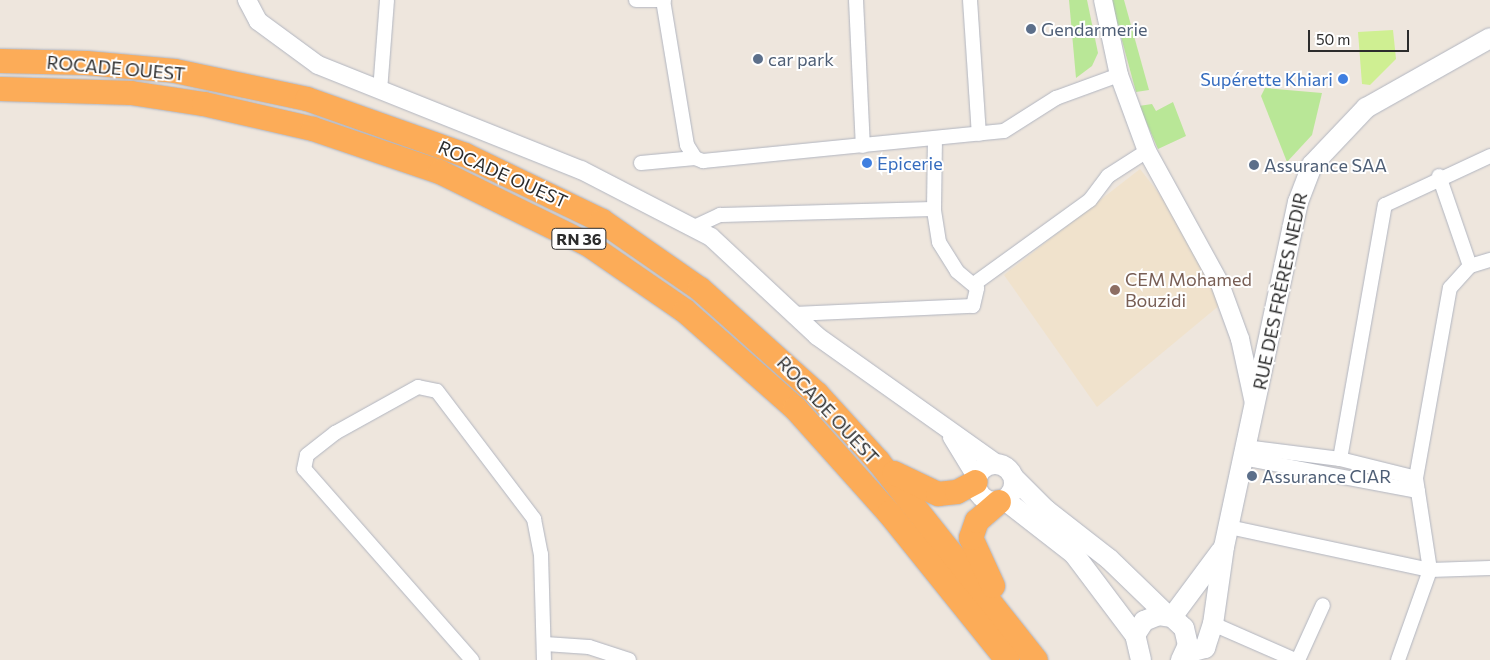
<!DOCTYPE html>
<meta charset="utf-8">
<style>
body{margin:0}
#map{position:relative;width:1490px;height:660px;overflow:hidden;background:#eee6dd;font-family:Commissioner,sans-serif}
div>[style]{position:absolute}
.education>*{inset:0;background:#f0e2cc}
.green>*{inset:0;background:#b9e797}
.pitch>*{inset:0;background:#cfef92}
.roads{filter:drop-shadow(0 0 1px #b1b5c0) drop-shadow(0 0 1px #b1b5c0)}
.minor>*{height:14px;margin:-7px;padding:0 7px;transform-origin:7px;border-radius:7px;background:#fff}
.tertiary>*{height:18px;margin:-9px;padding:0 9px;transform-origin:9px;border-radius:9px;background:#fff}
.secondary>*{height:20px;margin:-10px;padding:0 10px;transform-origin:10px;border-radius:10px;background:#fff}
.secondary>.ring{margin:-10px;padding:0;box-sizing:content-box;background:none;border:20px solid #fff;border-radius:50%}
.trunk>*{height:24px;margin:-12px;padding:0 12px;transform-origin:12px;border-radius:12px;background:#fcac58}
.dots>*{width:14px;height:14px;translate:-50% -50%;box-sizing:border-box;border:2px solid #fff;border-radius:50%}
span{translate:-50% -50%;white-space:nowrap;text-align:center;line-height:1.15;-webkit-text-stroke:4px #fff;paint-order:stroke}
.shield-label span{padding:1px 4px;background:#fff;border:1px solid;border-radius:4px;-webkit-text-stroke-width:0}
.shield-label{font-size:16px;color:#2c2c2c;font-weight:700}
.service-label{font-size:18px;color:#4e5e75}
.left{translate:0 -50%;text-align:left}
.street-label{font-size:18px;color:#2c2c2c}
.shop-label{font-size:18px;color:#366cbe}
.right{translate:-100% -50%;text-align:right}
.education-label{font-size:18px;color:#785e54}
.scale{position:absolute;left:1308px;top:30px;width:101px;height:22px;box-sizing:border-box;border:2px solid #2c2c2c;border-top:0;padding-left:6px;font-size:15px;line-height:18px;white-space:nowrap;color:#2c2c2c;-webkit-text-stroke:4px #fff;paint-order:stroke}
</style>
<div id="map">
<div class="education">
<div style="clip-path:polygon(1140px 169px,1175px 214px,1221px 304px,1097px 407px,1004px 275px)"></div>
</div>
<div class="green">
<div style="clip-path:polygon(1069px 0,1087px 0,1098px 53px,1092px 66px,1076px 78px)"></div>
<div style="clip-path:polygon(1111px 0,1124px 0,1149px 90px,1136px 92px)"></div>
<div style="clip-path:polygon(1265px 88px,1322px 93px,1312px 135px,1287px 162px,1261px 96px)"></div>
<div style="clip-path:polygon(1173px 102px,1186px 136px,1158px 149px,1139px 106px,1152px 104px,1156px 111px)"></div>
</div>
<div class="pitch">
<div style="clip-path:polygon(1393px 30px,1396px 59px,1370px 85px,1362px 84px,1358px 32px)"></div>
</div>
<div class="roads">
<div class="minor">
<div style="left:636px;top:0;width:28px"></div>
<div style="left:663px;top:0;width:147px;rotate:80.6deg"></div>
<div style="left:687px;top:145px;width:15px;rotate:58deg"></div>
<div style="left:695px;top:158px;width:9px;rotate:21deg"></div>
<div style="left:703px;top:161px;width:302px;rotate:-5.7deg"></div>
<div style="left:1004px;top:131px;width:62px;rotate:-32.4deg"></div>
<div style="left:1056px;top:98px;width:67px;rotate:-20.1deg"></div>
<div style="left:856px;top:0;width:146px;rotate:87.3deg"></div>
<div style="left:970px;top:0;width:134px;rotate:86.2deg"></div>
<div style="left:380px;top:91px;width:91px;rotate:-85.6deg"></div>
<div style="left:641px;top:163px;width:54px;rotate:-5.3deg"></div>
<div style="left:1439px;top:176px;width:95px;rotate:71deg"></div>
<div style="left:694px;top:227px;width:29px;rotate:-25deg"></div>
<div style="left:720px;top:215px;width:214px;rotate:-1.6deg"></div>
<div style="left:934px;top:209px;width:69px;rotate:-89.2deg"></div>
<div style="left:974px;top:284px;width:143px;rotate:-35.9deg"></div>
<div style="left:1090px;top:200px;width:30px;rotate:-53deg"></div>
<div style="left:1108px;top:176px;width:46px;rotate:-32.7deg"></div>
<div style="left:794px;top:314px;width:179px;rotate:-2.6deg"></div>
<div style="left:973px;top:306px;width:18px;rotate:-77deg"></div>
<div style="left:977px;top:288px;width:26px;rotate:-140deg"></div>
<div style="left:957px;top:271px;width:34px;rotate:-122deg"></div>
<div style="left:939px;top:242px;width:33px;rotate:-99deg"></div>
<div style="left:1245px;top:447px;width:96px;rotate:7.2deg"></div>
<div style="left:1340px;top:459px;width:78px;rotate:14deg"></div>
<div style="left:1243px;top:458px;width:178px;rotate:10.7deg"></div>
<div style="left:1340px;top:459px;width:258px;rotate:-80deg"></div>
<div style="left:1385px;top:205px;width:116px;rotate:-25deg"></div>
<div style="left:1229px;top:527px;width:206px;rotate:12.1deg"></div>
<div style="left:1430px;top:570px;width:93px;rotate:-98.7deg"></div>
<div style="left:1416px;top:478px;width:193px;rotate:-79.9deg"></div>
<div style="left:1450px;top:288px;width:30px;rotate:-48deg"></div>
<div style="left:1470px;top:266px;width:21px;rotate:-17deg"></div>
<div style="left:1213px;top:624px;width:90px;rotate:23.7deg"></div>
<div style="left:545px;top:644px;width:44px;rotate:3.9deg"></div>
<div style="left:589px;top:647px;width:42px;rotate:18deg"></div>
<div style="left:472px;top:660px;width:254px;rotate:-131.3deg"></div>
<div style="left:304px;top:469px;width:14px;rotate:-78deg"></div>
<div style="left:307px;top:455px;width:36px;rotate:-38deg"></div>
<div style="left:335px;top:433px;width:95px;rotate:-29deg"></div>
<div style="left:418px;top:387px;width:19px;rotate:12deg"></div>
<div style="left:437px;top:391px;width:161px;rotate:52.8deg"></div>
<div style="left:534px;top:519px;width:36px;rotate:79deg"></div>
<div style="left:541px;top:554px;width:106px;rotate:88.4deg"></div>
<div style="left:1298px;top:660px;width:60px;rotate:-65.6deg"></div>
<div style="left:1398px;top:660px;width:96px;rotate:-70.4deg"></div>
<div style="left:1430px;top:570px;width:60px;rotate:-1.9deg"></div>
</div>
<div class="tertiary">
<div style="left:247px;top:0;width:24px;rotate:62deg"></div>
<div style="left:258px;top:21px;width:74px;rotate:36.3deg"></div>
<div style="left:318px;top:65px;width:283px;rotate:21.8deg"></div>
<div style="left:581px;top:170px;width:146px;rotate:27.3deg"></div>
<div style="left:711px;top:237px;width:145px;rotate:43deg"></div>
<div style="left:817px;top:336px;width:221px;rotate:35.4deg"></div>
<div style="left:1103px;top:0;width:77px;rotate:78deg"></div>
<div style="left:1119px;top:75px;width:81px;rotate:69.8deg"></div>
<div style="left:1147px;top:151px;width:152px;rotate:61.2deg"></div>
<div style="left:1220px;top:284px;width:59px;rotate:70deg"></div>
<div style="left:1240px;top:339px;width:66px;rotate:77.7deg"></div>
<div style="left:952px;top:437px;width:48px;rotate:58.6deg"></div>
</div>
<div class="secondary">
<div class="ring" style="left:976px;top:464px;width:18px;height:18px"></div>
<div style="left:1014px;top:478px;width:45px;rotate:45deg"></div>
<div style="left:1046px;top:510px;width:80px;rotate:37.9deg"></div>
<div style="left:1109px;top:559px;width:82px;rotate:44deg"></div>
<div style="left:1005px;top:500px;width:88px;rotate:38deg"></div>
<div style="left:1074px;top:554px;width:101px;rotate:53deg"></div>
<div style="left:1172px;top:617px;width:82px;rotate:-53.4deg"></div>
<div style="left:1186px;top:653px;width:20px;rotate:-15deg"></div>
<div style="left:1205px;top:648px;width:25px;rotate:-72deg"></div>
<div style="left:1213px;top:624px;width:78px;rotate:-81.9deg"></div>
<div style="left:1224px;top:547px;width:353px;rotate:-77.9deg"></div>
<div style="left:1298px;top:202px;width:40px;rotate:-69deg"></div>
<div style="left:1312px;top:165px;width:79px;rotate:-46.5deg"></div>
<div style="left:1366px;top:108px;width:142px;rotate:-29.4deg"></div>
<div style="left:1141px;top:660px;width:26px;rotate:-103deg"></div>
<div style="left:1135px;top:635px;width:17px;rotate:-57deg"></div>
<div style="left:1144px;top:621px;width:16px;rotate:-22deg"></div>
<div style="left:1159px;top:615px;width:13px;rotate:9deg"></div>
<div style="left:1172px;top:617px;width:16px;rotate:43deg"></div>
<div style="left:1184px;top:628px;width:17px;rotate:77deg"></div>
<div style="left:1188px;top:645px;width:17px;rotate:115deg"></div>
</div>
<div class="trunk">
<div style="left:0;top:61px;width:86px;rotate:1.3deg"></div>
<div style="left:86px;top:63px;width:89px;rotate:5.1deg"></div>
<div style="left:175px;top:71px;width:135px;rotate:12deg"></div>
<div style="left:307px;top:99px;width:168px;rotate:19.5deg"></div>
<div style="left:465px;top:155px;width:152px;rotate:25.7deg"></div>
<div style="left:602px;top:221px;width:119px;rotate:34.8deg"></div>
<div style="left:700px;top:289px;width:157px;rotate:41.9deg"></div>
<div style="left:817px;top:394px;width:91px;rotate:47.7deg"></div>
<div style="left:878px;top:461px;width:254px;rotate:51.6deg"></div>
<div style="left:0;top:89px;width:131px;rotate:1.7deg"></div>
<div style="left:131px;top:93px;width:74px;rotate:8.6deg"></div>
<div style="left:204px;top:104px;width:112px;rotate:12.9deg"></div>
<div style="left:313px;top:129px;width:134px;rotate:18.7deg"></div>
<div style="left:440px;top:172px;width:166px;rotate:26.1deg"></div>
<div style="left:589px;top:245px;width:116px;rotate:34.5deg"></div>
<div style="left:685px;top:311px;width:147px;rotate:41.4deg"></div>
<div style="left:795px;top:408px;width:141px;rotate:48.2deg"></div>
<div style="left:889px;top:513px;width:189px;rotate:51.2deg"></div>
<div style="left:894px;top:473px;width:49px;rotate:25.5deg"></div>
<div style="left:938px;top:494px;width:19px;rotate:-6deg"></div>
<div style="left:957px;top:492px;width:21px;rotate:-28deg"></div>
<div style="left:993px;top:586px;width:53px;rotate:-114.6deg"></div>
<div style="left:971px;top:538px;width:18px;rotate:-71deg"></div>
<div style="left:977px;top:521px;width:29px;rotate:-41deg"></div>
</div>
</div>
<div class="dots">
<div style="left:1031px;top:29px;background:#5c6f8a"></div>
<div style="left:758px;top:59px;background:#5c6f8a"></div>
<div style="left:1343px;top:79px;background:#3f7fe0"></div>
<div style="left:867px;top:163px;background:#3f7fe0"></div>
<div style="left:1254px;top:165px;background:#5c6f8a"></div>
<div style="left:1115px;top:290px;background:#8d6e63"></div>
<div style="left:1252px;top:476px;background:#5c6f8a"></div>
</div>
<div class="shield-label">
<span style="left:579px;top:239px">RN 36</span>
</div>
<div class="service-label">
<span class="left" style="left:1041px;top:29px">Gendarmerie</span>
<span class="left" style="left:768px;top:59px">car park</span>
<span class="left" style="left:1264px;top:165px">Assurance SAA</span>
<span class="left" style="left:1262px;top:476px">Assurance CIAR</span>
</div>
<div class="street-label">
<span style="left:116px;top:68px;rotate:5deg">ROCADE OUEST</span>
<span style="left:503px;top:174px;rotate:24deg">ROCADE OUEST</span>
<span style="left:1280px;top:291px;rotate:-78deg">RUE DES FRÈRES NEDIR</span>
<span style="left:828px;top:410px;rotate:47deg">ROCADE OUEST</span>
</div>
<div class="shop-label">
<span class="right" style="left:1333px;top:79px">Supérette Khiari</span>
<span class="left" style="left:877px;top:163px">Epicerie</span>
</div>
<div class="education-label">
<span class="left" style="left:1125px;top:290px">CEM Mohamed<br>Bouzidi</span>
</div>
<div class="scale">50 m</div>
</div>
